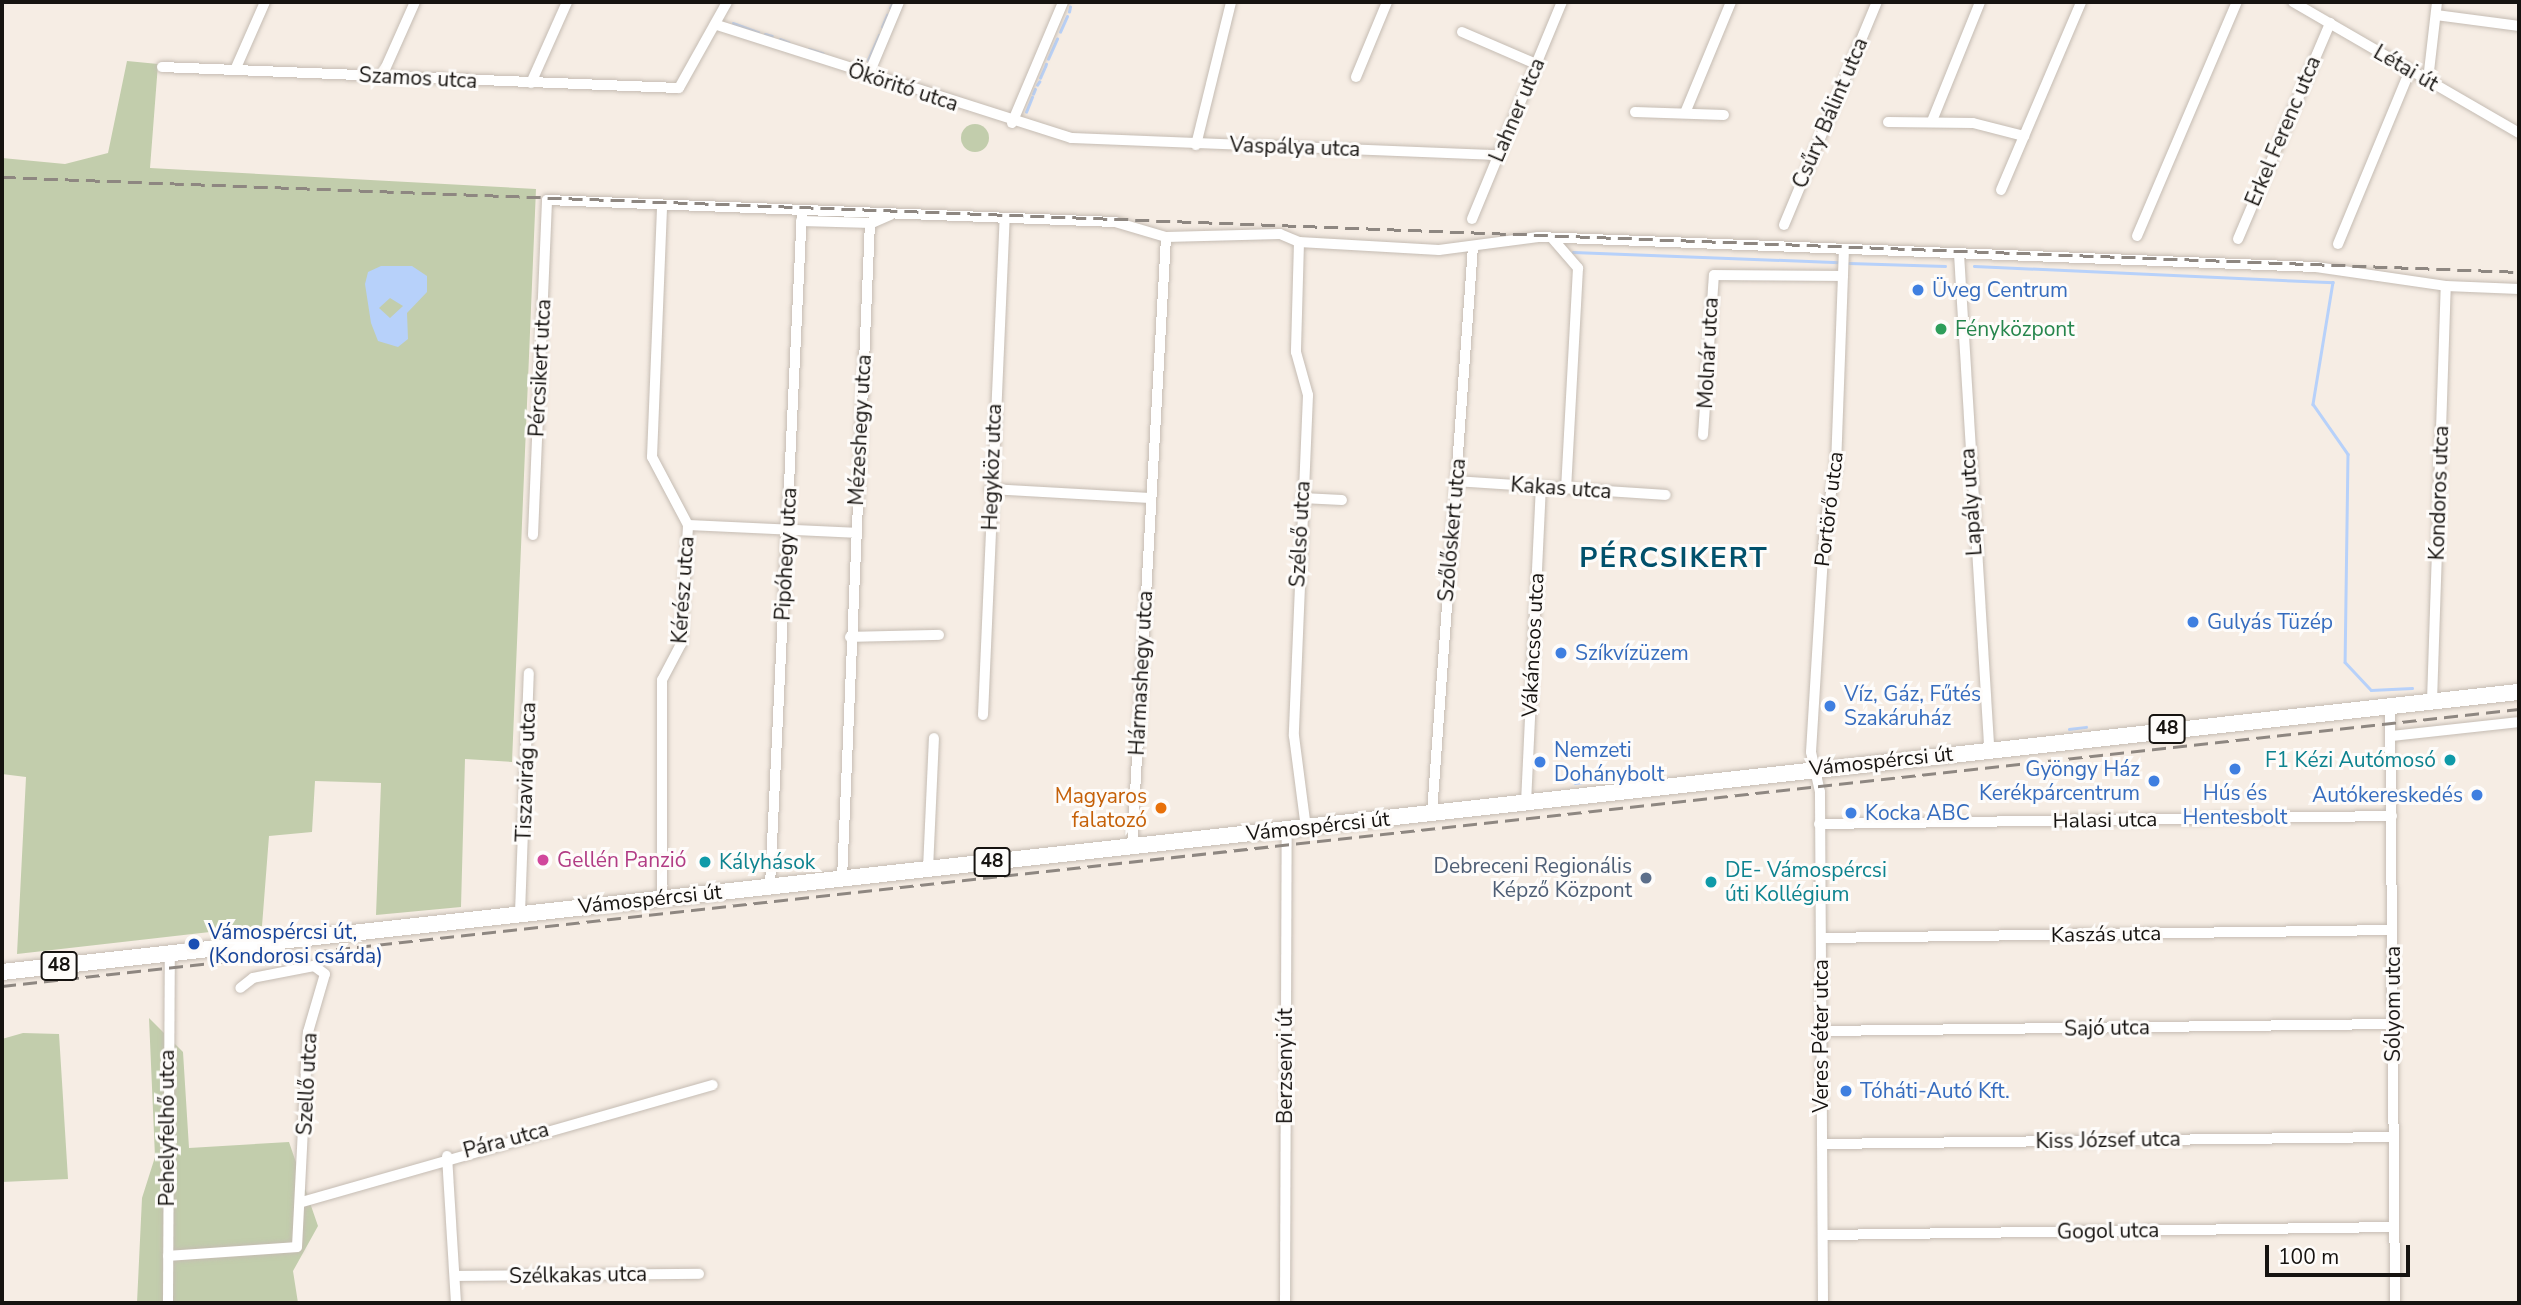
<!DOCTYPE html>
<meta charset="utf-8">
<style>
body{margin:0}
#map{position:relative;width:2521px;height:1305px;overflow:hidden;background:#f6ede4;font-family:"Nunito Sans",sans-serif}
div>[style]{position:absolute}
.green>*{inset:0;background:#c2cdac}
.round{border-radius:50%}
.water>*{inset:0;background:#b7d1fa}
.stream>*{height:2.5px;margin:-1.25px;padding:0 1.25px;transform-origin:1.25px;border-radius:1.25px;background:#b7d1fa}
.roads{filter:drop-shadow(0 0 2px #c5bcb3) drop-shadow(0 0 2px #c5bcb3)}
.minor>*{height:10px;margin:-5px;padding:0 5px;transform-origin:5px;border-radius:5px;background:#fff}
.primary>*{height:16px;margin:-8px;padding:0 8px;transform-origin:8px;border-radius:8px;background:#fff}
.rail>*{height:2.5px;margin-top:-1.25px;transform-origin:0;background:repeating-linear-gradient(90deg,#8e8781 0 14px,transparent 0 21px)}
.dots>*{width:19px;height:19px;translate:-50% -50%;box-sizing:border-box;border:4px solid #fefcfa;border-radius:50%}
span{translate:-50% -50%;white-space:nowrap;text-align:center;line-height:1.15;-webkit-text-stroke:6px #fefcfa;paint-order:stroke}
.shield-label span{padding:2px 5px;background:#fefcfa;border:2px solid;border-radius:5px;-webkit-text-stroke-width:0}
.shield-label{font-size:19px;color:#161310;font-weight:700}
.street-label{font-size:21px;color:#161310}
.shop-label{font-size:21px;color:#366cbe}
.left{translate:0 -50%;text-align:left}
.right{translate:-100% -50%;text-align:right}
.leisure-label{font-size:21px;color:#27864d}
.culture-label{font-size:21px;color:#0d838f}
.food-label{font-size:21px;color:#c56008}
.hotel-label{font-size:21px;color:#b23c85}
.service-label{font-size:21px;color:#4e5e75}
.transit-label{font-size:21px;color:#164399}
.district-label{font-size:28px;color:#00506b;font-weight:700;letter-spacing:2px}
.frame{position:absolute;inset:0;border:4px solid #161310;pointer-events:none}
.scale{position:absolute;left:2265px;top:1245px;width:145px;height:32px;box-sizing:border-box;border:4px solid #161310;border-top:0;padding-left:9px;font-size:21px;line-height:24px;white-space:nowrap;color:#161310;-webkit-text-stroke:5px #fefcfa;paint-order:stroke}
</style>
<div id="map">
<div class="green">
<div style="clip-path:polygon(127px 61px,158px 64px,150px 168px,536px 189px,512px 762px,465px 759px,461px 907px,376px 915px,381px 783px,315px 781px,312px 832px,269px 836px,262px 926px,17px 954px,26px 777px,2px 774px,2px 158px,65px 164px,108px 153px)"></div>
<div class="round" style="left:961px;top:124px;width:28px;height:28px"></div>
<div style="clip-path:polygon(149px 1018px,183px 1052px,189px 1148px,289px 1142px,318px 1226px,293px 1271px,298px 1303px,137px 1303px,142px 1198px,155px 1157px)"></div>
<div style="clip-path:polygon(23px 1033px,59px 1034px,68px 1179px,2px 1182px,2px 1039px)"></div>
</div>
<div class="water">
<div style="clip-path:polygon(evenodd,381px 266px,412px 266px,427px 276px,427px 292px,407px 313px,408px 339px,398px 347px,378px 341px,371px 323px,365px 284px,368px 272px,381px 266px,390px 298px,403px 306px,390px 318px,379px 308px,390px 298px)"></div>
</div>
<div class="stream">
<div style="left:890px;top:8px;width:7px;rotate:-63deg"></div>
<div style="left:1069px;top:12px;width:5px;rotate:-79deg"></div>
<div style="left:733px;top:23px;width:27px;rotate:20deg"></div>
<div style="left:882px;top:27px;width:13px;rotate:-67deg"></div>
<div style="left:1060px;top:32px;width:17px;rotate:-66deg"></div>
<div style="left:765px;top:34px;width:7px;rotate:16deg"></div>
<div style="left:780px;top:39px;width:9px;rotate:21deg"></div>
<div style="left:809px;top:49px;width:14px;rotate:17deg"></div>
<div style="left:1048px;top:59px;width:22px;rotate:-66deg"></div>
<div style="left:868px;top:60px;width:27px;rotate:-66deg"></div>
<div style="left:1045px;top:67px;width:3px;rotate:-72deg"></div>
<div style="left:1040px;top:78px;width:10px;rotate:-66deg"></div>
<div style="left:1037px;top:85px;width:4px;rotate:-56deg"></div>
<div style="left:1033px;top:94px;width:5px;rotate:-68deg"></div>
<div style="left:1026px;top:112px;width:16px;rotate:-68deg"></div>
<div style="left:1573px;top:252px;width:266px;rotate:2.2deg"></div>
<div style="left:1849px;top:263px;width:96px;rotate:1.8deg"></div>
<div style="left:1974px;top:266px;width:359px;rotate:2.6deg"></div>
<div style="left:2333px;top:282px;width:124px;rotate:99.3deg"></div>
<div style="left:2313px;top:404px;width:61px;rotate:55deg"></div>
<div style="left:2348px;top:454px;width:208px;rotate:90.8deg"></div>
<div style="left:2345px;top:662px;width:38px;rotate:47deg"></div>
<div style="left:2371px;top:690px;width:41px;rotate:-2.8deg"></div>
<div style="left:2069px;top:729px;width:17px;rotate:-7deg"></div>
<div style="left:1575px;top:783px;width:26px;rotate:-7deg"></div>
</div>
<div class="roads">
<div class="minor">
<div style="left:2293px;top:2px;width:261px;rotate:30.1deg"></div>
<div style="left:2436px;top:15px;width:84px;rotate:7.5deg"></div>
<div style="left:717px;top:25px;width:372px;rotate:17.7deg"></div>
<div style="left:1071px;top:138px;width:428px;rotate:2.3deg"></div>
<div style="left:1462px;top:32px;width:81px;rotate:23.4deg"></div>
<div style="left:162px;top:67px;width:517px;rotate:2.33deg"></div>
<div style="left:679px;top:88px;width:98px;rotate:-60.8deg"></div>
<div style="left:235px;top:70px;width:74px;rotate:-66.2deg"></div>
<div style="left:382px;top:76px;width:81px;rotate:-66deg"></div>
<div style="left:868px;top:76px;width:80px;rotate:-67.3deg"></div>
<div style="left:1356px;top:77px;width:81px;rotate:-67.5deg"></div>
<div style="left:2428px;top:80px;width:79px;rotate:-83.4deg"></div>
<div style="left:531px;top:83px;width:89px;rotate:-66deg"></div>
<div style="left:1635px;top:112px;width:89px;rotate:1.9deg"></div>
<div style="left:1685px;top:113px;width:120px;rotate:-67.5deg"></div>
<div style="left:1932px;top:121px;width:128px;rotate:-68deg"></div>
<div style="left:1888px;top:122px;width:85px;rotate:0.7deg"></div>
<div style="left:1973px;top:123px;width:53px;rotate:14.3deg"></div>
<div style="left:1012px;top:123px;width:131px;rotate:-67.1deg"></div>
<div style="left:1196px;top:145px;width:147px;rotate:-76.2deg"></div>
<div style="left:2001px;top:190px;width:204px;rotate:-66.9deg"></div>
<div style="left:1472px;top:219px;width:235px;rotate:-67.5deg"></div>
<div style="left:801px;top:221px;width:71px;rotate:1.6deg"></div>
<div style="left:872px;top:223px;width:20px;rotate:-24deg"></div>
<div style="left:1784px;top:225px;width:242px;rotate:-67.4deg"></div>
<div style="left:2137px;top:236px;width:254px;rotate:-66.9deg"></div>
<div style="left:1552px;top:238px;width:40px;rotate:49deg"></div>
<div style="left:1578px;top:268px;width:220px;rotate:93.1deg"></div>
<div style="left:2238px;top:239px;width:235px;rotate:-66.9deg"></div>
<div style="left:1299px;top:242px;width:110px;rotate:91.6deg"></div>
<div style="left:1296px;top:352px;width:45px;rotate:74.4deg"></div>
<div style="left:1308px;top:395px;width:341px;rotate:92.4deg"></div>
<div style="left:1294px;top:736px;width:93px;rotate:82.6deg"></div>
<div style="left:2338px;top:244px;width:188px;rotate:-67.5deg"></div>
<div style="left:1959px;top:254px;width:496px;rotate:86.5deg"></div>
<div style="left:1703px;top:435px;width:160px;rotate:-86.1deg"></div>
<div style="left:1714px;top:275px;width:129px;rotate:0.4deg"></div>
<div style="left:1456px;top:481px;width:210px;rotate:3.8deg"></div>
<div style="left:990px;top:489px;width:160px;rotate:3.2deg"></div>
<div style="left:1302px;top:498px;width:40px;rotate:2.9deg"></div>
<div style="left:688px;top:525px;width:167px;rotate:2.7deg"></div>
<div style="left:533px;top:535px;width:335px;rotate:-87.6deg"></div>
<div style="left:547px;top:200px;width:568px;rotate:2.22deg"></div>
<div style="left:1115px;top:222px;width:53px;rotate:16.4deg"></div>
<div style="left:1166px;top:237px;width:114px;rotate:-1.5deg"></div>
<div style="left:1280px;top:234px;width:21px;rotate:23deg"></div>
<div style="left:1299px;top:242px;width:140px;rotate:3.3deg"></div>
<div style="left:1439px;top:250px;width:100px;rotate:-7.5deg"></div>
<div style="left:1538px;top:237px;width:779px;rotate:2.21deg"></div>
<div style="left:2316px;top:267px;width:131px;rotate:8.3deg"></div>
<div style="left:2446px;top:286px;width:73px;rotate:2.4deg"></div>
<div style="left:850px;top:637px;width:89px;rotate:-1.3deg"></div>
<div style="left:2432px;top:701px;width:415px;rotate:-88.1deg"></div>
<div style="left:2390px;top:705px;width:598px;rotate:89.52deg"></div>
<div style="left:983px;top:715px;width:496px;rotate:-87.5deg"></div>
<div style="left:2392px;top:736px;width:128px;rotate:-6.3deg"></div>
<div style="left:1526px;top:803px;width:316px;rotate:-87.3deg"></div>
<div style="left:1432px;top:813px;width:567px;rotate:-85.86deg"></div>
<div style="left:1819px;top:824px;width:573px;rotate:-0.8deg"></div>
<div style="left:1132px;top:847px;width:611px;rotate:-86.81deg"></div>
<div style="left:928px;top:869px;width:131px;rotate:-87.4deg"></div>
<div style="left:842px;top:879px;width:657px;rotate:-87.56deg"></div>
<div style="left:770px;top:886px;width:676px;rotate:-87.29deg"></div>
<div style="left:662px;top:898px;width:218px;rotate:-90deg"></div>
<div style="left:662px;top:680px;width:41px;rotate:-62.2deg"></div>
<div style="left:681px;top:644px;width:119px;rotate:-86.6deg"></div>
<div style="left:688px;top:525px;width:77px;rotate:-117.9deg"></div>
<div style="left:652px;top:457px;width:252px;rotate:-87.7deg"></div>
<div style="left:520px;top:913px;width:240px;rotate:-87.9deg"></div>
<div style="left:1821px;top:938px;width:571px;rotate:-0.8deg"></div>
<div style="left:1821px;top:1031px;width:572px;rotate:-0.7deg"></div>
<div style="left:1822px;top:1144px;width:571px;rotate:-0.7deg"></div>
<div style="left:447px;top:1156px;width:147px;rotate:86.5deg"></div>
<div style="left:302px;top:1202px;width:427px;rotate:-15.9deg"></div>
<div style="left:1823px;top:1235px;width:571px;rotate:-0.8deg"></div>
<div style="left:168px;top:1256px;width:129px;rotate:-4deg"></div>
<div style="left:297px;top:1247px;width:215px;rotate:-87.1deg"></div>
<div style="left:308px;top:1032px;width:60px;rotate:-73.7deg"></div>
<div style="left:325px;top:974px;width:14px;rotate:-144deg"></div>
<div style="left:314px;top:966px;width:62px;rotate:168.9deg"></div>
<div style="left:253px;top:978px;width:16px;rotate:142deg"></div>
<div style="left:456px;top:1276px;width:243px;rotate:-0.5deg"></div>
<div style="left:168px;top:1303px;width:350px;rotate:-89.7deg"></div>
<div style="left:1285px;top:1303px;width:473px;rotate:-89.8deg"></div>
<div style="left:1823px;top:1303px;width:511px;rotate:-90.34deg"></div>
<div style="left:1820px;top:792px;width:41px;rotate:-102.7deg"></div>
<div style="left:1811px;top:752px;width:227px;rotate:-86.5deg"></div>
<div style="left:1825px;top:525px;width:60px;rotate:-79.4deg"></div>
<div style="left:1836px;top:466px;width:217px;rotate:-87.9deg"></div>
</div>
<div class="primary">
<div style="left:2px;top:972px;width:2533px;rotate:-6.35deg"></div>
</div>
</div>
<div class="rail">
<div style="left:2px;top:177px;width:2519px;rotate:2.16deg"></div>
<div style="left:2px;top:986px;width:2532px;rotate:-6.28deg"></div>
</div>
<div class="dots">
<div style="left:1918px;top:290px;background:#3f7fe0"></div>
<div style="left:1941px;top:329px;background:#2e9e5b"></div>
<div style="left:2193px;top:622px;background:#3f7fe0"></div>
<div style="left:1561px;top:653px;background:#3f7fe0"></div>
<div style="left:1830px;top:706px;background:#3f7fe0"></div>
<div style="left:2450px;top:760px;background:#0f9aa8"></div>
<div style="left:1540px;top:762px;background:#3f7fe0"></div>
<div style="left:2235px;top:769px;background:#3f7fe0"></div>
<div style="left:2154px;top:781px;background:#3f7fe0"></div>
<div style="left:2477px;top:795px;background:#3f7fe0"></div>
<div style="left:1161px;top:808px;background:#e8710a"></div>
<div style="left:1851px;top:813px;background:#3f7fe0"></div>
<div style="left:543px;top:860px;background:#d1479c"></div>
<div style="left:705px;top:862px;background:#0f9aa8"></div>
<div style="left:1646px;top:878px;background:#5c6f8a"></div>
<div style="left:1711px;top:882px;background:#0f9aa8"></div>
<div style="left:194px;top:944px;background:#1a4fb4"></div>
<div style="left:1846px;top:1091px;background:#3f7fe0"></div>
</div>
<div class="shield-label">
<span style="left:2167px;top:729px">48</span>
<span style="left:992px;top:862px">48</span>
<span style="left:59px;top:966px">48</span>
</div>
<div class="street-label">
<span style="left:2406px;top:68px;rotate:30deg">Létai út</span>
<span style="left:418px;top:78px;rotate:3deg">Szamos utca</span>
<span style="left:903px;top:87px;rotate:18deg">Ököritó utca</span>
<span style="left:1517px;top:110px;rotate:-67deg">Lahner utca</span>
<span style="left:1830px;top:113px;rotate:-67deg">Csűry Bálint utca</span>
<span style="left:2283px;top:131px;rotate:-67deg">Erkel Ferenc utca</span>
<span style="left:1295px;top:147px;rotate:2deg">Vaspálya utca</span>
<span style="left:1708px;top:353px;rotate:-87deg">Molnár utca</span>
<span style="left:540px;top:368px;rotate:-87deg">Pércsikert utca</span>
<span style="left:860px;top:430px;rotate:-87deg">Mézeshegy utca</span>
<span style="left:992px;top:467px;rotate:-88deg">Hegyköz utca</span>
<span style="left:1561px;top:488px;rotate:4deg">Kakas utca</span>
<span style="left:2439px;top:493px;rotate:-88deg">Kondoros utca</span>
<span style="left:1971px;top:502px;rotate:-94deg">Lapály utca</span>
<span style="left:1829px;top:509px;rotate:-83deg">Portörő utca</span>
<span style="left:1452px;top:530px;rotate:-85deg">Szőlőskert utca</span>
<span style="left:1300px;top:534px;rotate:-87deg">Szélső utca</span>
<span style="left:786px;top:554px;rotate:-87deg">Pipóhegy utca</span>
<span style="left:683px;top:590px;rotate:-86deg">Kérész utca</span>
<span style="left:1533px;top:645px;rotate:-87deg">Vákáncsos utca</span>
<span style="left:1141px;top:673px;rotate:-87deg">Hármashegy utca</span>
<span style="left:1881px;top:761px;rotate:-6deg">Vámospércsi út</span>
<span style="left:526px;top:772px;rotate:-88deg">Tiszavirág utca</span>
<span style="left:2105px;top:820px;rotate:-1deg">Halasi utca</span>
<span style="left:1318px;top:826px;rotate:-6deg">Vámospércsi út</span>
<span style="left:650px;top:899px;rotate:-6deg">Vámospércsi út</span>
<span style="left:2106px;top:934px;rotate:-1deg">Kaszás utca</span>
<span style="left:2393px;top:1004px;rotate:-90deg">Sólyom utca</span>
<span style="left:2107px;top:1028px;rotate:-1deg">Sajó utca</span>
<span style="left:1821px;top:1036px;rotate:-90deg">Veres Péter utca</span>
<span style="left:1285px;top:1066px;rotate:-90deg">Berzsenyi út</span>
<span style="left:307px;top:1084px;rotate:-87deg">Szellő utca</span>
<span style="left:167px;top:1128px;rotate:-90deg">Pehelyfelhő utca</span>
<span style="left:506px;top:1140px;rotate:-15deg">Pára utca</span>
<span style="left:2108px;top:1140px;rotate:-1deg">Kiss József utca</span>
<span style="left:2108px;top:1231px;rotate:-1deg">Gogol utca</span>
<span style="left:578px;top:1275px;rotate:-1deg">Szélkakas utca</span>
</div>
<div class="shop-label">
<span class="left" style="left:1932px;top:290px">Üveg Centrum</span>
<span class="left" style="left:2207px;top:622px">Gulyás Tüzép</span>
<span class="left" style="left:1575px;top:653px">Szíkvízüzem</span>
<span class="left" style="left:1844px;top:706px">Víz, Gáz, Fűtés<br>Szakáruház</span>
<span class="left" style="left:1554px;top:762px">Nemzeti<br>Dohánybolt</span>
<span class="right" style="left:2140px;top:781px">Gyöngy Ház<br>Kerékpárcentrum</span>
<span style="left:2235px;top:805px">Hús és<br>Hentesbolt</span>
<span class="right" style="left:2463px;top:795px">Autókereskedés</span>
<span class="left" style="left:1865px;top:813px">Kocka ABC</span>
<span class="left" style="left:1860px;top:1091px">Tóháti-Autó Kft.</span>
</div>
<div class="leisure-label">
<span class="left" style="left:1955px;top:329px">Fényközpont</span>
</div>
<div class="culture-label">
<span class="right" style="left:2436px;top:760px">F1 Kézi Autómosó</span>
<span class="left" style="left:719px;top:862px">Kályhások</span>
<span class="left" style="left:1725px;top:882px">DE- Vámospércsi<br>úti Kollégium</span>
</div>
<div class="food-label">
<span class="right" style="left:1147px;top:808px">Magyaros<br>falatozó</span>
</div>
<div class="hotel-label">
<span class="left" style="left:557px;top:860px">Gellén Panzió</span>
</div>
<div class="service-label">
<span class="right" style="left:1632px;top:878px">Debreceni Regionális<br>Képző Központ</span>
</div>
<div class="transit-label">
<span class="left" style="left:208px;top:944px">Vámospércsi út,<br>(Kondorosi csárda)</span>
</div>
<div class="district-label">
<span style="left:1674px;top:558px">PÉRCSIKERT</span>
</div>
<div class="frame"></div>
<div class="scale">100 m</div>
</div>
